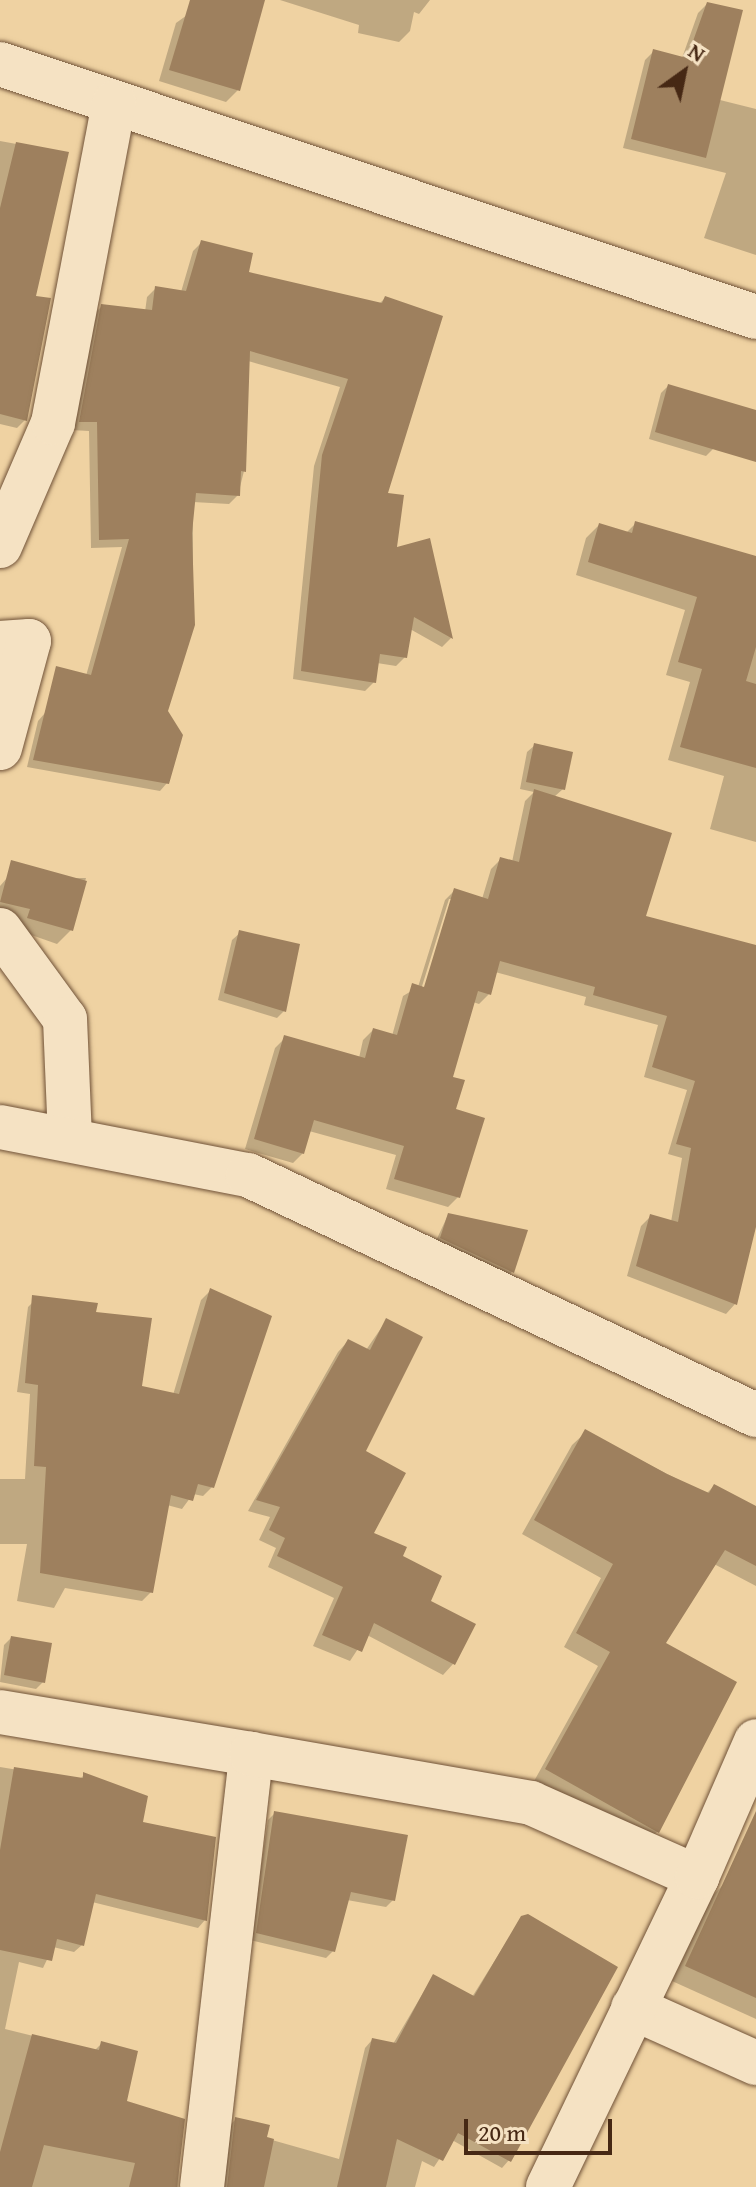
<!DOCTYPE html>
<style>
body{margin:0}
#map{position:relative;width:756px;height:2187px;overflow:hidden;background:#efd2a2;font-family:"Gentium Book Plus",serif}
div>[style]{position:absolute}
.shadow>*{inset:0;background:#0003}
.building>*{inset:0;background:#9e805e}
.roads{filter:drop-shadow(0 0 2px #705238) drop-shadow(0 0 2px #705238)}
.minor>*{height:44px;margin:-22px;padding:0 22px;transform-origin:22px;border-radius:22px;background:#f5e2c3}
span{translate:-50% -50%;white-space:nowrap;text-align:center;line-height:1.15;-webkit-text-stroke:7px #f5e2c3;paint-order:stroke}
.north{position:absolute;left:644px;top:32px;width:80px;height:80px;-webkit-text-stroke:6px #f5e2c3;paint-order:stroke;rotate:33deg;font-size:22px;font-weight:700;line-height:32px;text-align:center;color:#462814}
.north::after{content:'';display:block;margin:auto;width:28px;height:36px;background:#462814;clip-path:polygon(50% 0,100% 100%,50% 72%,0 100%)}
.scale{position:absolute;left:464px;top:2119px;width:148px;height:36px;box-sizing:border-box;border:4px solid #462814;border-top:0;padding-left:10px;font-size:24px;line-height:28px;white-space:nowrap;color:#462814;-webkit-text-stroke:6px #f5e2c3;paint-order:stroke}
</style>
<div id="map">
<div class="shadow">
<div style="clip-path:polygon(208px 0,263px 0,238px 90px,226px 102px,159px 81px,176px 23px)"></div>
<div style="clip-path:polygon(280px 0,430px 0,419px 14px,414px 12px,410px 31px,399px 42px,358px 33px,359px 25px)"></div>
<div style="clip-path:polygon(707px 4px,720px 100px,756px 109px,756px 255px,704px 238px,726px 173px,623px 148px,645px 60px,654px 51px,682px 58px,698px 13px)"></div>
<div style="clip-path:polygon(0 141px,66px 153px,33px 298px,25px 420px,17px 428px,0 424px)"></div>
<div style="clip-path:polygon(202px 242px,246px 273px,379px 304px,385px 298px,385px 494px,395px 550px,428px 541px,451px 638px,442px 647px,410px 629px,405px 657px,396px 666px,377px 663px,374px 682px,365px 691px,293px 679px,314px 466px,340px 387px,248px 361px,244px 471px,238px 495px,229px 504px,193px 502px,193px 625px,84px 683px,122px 547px,91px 548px,89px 431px,71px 430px,93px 315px,102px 306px,145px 312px,147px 297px,156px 288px,181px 292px,193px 251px)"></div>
<div style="clip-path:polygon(668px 386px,713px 449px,706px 456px,649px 439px,661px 393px)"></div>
<div style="clip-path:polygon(636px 523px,756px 558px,756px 842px,710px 829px,724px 776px,668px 760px,690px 682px,666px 675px,685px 610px,576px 575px,586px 538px,599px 525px,626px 533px)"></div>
<div style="clip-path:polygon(45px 713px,167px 783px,160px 791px,27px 767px,38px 721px)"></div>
<div style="clip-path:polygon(evenodd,535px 745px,563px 789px,554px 797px,644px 917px,756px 947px,756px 1218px,735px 1304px,726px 1314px,627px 1276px,641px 1226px,651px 1216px,671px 1222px,682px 1158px,668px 1154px,687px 1090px,644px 1077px,658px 1025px,584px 1005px,586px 997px,495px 972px,489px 994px,479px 1004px,473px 1002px,450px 1078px,458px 1197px,448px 1207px,386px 1189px,396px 1155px,309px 1131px,303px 1153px,293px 1163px,245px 1149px,275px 1048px,285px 1038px,359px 1058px,363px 1040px,373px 1030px,392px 1036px,403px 996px,418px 987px,445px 900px,455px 890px,482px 899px,491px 869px,501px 859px,512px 862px,525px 801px,534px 792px,520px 789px,527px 752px,535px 745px,449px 899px,453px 899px,422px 997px,419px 996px,449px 899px)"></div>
<div style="clip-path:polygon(7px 878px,86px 878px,71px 930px,57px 944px,0 924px,0 886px)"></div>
<div style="clip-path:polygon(240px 933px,284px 1011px,277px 1018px,218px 1000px,232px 940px)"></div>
<div style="clip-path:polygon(448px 1215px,512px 1272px,505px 1279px,434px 1245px)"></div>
<div style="clip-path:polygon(210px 1291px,212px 1487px,203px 1496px,193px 1494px,182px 1509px,167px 1505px,151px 1592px,142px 1601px,65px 1588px,54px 1608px,17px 1601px,27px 1544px,0 1544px,0 1479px,25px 1479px,30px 1394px,17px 1392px,28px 1307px,37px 1298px,94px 1314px,140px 1388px,173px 1395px,201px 1300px)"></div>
<div style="clip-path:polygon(386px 1321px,363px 1452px,371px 1534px,401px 1557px,428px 1601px,453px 1664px,443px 1675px,367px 1635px,350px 1661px,313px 1646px,334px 1598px,268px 1567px,276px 1548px,259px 1540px,270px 1517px,248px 1511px,338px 1352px,348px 1341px,366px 1350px)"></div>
<div style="clip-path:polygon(586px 1432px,706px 1494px,714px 1486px,756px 1511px,756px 1586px,714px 1564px,664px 1644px,657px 1832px,644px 1845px,533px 1783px,598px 1666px,564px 1647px,601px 1578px,522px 1534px,572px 1445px)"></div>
<div style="clip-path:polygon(11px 1638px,43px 1682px,36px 1689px,0 1682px,4px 1645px)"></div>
<div style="clip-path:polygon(0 1767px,79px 1780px,84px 1775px,141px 1823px,205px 1920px,198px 1928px,92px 1902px,82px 1945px,74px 1952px,53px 1947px,43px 1968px,19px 1962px,5px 2029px,94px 2051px,101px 2044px,125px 2102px,182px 2120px,178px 2187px,0 2187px)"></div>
<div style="clip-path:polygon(275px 1813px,393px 1900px,386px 1907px,347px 1900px,333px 1951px,326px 1958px,250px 1940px,268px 1820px)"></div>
<div style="clip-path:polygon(728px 1880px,756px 1893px,756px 2019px,672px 1981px,713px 1895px)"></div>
<div style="clip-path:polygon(522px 1917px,509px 2160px,502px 2168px,452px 2140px,434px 2167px,422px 2161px,415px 2187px,221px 2187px,228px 2127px,236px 2119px,265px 2138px,339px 2159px,365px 2048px,372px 2040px,393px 2044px,433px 1976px,472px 1997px)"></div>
</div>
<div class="building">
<div style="clip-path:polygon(190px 0,265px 0,240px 91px,169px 70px)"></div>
<div style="clip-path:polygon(707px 2px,743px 10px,706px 158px,631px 139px,653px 49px,687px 58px)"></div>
<div style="clip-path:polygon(16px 142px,69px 152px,36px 296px,51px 298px,27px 421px,0 414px,0 208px)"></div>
<div style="clip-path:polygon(201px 240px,253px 253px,249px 272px,382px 303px,385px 296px,443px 316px,388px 493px,404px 495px,397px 547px,430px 538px,453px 639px,414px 617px,407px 658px,380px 654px,376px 683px,301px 671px,322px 455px,348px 379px,250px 351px,246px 472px,241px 471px,240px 496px,196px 493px,192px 533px,195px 625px,168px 711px,183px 735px,169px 784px,33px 760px,56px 666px,91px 675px,129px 539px,99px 540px,97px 422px,79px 422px,101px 304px,152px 310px,155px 286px,186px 291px)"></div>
<div style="clip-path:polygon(668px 384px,756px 410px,756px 462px,655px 432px)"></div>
<div style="clip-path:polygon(635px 521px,756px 556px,756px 647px,746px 681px,756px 684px,756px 768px,680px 747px,702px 669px,678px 662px,697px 597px,588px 562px,599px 523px,632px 533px)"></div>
<div style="clip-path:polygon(534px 743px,573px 752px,565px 790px,526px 782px)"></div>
<div style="clip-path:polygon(534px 789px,672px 833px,646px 916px,756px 945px,756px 1227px,737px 1305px,636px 1266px,650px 1214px,678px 1222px,691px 1148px,676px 1144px,695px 1081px,652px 1067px,667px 1016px,593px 995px,595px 987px,500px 961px,491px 995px,478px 991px,453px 1077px,465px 1080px,456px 1109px,485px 1118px,460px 1198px,394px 1179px,404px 1146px,314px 1120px,304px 1154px,254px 1139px,284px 1035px,365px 1058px,373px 1028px,397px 1035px,412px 983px,424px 987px,454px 888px,488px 899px,500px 857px,519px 862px)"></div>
<div style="clip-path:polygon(11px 860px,87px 881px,73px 931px,27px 918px,30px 909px,0 902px)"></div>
<div style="clip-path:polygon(239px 930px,300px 944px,286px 1012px,224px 993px)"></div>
<div style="clip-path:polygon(448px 1213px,528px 1230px,514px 1273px,440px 1238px)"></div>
<div style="clip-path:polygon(210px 1288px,272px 1316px,214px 1488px,198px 1484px,193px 1501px,171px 1495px,153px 1593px,40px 1573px,46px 1467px,34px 1466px,38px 1385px,25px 1383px,32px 1295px,98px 1303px,96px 1312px,152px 1318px,142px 1386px,179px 1394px)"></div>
<div style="clip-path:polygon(386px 1318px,423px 1337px,366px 1451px,406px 1473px,374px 1533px,407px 1547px,403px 1556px,442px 1576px,431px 1601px,476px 1624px,455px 1665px,374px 1623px,362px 1652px,322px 1635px,343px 1587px,277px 1556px,285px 1538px,269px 1530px,280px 1507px,256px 1500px,348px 1339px,370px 1350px)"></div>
<div style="clip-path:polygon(585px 1429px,667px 1474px,709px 1493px,714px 1484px,756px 1506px,756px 1566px,725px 1550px,666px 1643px,737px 1682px,659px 1833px,545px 1769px,610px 1652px,576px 1633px,613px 1564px,534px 1520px)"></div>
<div style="clip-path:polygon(11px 1636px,52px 1643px,45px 1683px,4px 1675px)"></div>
<div style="clip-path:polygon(14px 1767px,83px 1778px,83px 1772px,148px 1796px,143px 1822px,216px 1837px,207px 1921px,96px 1894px,84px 1946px,57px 1939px,52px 1961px,0 1950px,0 1850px)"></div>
<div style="clip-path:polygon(274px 1811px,408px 1835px,395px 1901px,351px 1892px,335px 1952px,256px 1933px)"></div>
<div style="clip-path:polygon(756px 1811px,756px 1998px,685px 1966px)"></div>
<div style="clip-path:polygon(528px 1914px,618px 1967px,511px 2162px,458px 2133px,443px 2161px,397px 2139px,386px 2187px,337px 2187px,372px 2038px,396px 2043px,433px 1974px,474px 1996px,521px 1916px)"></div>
<div style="clip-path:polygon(32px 2034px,99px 2050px,101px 2041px,138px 2051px,127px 2101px,185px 2119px,177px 2187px,129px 2187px,135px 2163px,44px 2145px,32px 2187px,0 2187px,0 2152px)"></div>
<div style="clip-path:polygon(235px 2117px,270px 2125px,267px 2137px,274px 2139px,264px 2187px,227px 2187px)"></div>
</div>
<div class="roads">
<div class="minor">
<div style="left:0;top:64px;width:797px;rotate:18.5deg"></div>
<div style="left:0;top:546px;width:134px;rotate:-66.7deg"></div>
<div style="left:53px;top:423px;width:326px;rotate:-79.2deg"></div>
<div style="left:0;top:643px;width:29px;rotate:-4deg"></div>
<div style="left:29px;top:641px;width:111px;rotate:105.2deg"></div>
<div style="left:0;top:930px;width:110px;rotate:53.9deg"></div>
<div style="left:65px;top:1019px;width:121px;rotate:87.6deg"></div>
<div style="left:0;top:1127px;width:253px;rotate:11deg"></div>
<div style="left:248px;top:1175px;width:562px;rotate:25.29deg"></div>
<div style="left:0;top:1712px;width:254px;rotate:9.5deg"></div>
<div style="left:633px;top:2008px;width:135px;rotate:24.1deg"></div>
<div style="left:202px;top:2187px;width:436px;rotate:-83.5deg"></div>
<div style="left:251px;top:1754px;width:284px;rotate:9.9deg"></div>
<div style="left:531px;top:1803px;width:182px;rotate:24deg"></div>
<div style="left:548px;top:2187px;width:344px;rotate:-64.3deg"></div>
<div style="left:697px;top:1877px;width:148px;rotate:-66.5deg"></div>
</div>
</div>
<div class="north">N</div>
<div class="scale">20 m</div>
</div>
